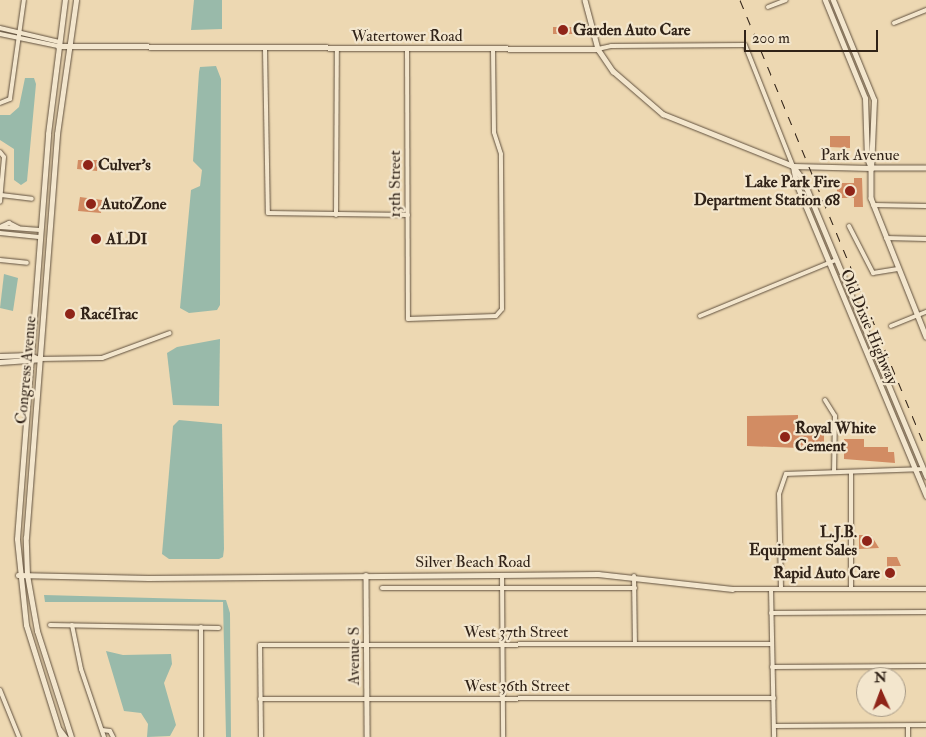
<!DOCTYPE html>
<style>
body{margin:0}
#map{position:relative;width:926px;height:737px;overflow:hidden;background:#edd8b2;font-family:"IM FELL Double Pica",serif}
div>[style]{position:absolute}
.water>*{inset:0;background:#99baaa}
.building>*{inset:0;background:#d28c63}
.roads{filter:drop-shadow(0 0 1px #60503e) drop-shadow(0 0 1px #60503e)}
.minor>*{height:4px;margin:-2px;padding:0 2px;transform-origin:2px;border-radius:2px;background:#f3e6cd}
.tertiary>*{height:4.5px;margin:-2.25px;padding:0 2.25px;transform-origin:2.25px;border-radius:2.25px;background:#f3e6cd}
.secondary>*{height:5px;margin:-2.5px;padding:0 2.5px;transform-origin:2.5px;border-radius:2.5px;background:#f3e6cd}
.rail>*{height:1px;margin-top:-0.5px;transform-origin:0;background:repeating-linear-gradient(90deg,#312318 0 9px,transparent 0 18px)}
.dots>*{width:14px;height:14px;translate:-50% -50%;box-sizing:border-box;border:2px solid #f3e6cd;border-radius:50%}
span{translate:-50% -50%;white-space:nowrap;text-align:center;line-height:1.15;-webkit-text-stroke:4.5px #f3e6cd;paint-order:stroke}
.poi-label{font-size:16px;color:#312318;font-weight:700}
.left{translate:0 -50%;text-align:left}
.right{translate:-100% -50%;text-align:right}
.street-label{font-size:16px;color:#312318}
.north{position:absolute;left:856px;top:667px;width:50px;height:50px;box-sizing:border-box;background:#f3e6cd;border:1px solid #a59885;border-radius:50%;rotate:358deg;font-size:14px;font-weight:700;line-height:20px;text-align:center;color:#312318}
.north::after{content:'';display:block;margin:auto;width:18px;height:22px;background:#8f2418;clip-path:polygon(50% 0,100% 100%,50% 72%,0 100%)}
.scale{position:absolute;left:744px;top:30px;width:134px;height:22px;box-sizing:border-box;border:2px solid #312318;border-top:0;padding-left:6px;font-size:15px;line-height:18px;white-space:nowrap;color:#312318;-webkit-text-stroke:4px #f3e6cd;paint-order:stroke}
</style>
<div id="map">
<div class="water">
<div style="clip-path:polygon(194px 0,222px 0,222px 29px,191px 30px)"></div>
<div style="clip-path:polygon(216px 66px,221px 79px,220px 305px,217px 310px,189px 313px,180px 308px,191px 190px,200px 186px,202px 170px,193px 161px,199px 72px,200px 67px)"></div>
<div style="clip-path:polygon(25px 78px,34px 78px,36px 84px,27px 181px,21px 185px,14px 180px,14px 149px,0 140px,0 115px,10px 115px,19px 107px)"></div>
<div style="clip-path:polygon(4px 274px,18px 278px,13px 311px,0 308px)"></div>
<div style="clip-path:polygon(220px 339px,219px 406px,173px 405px,167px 353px,177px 347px)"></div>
<div style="clip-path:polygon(179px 420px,222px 424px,224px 549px,223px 557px,219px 559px,169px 559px,162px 554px,173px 426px)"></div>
<div style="clip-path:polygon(44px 595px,226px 600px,230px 613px,231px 737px,226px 737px,223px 602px,45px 602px)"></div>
<div style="clip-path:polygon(106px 651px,123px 655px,171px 654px,172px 664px,164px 683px,176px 725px,170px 736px,147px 737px,148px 724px,141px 713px,124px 711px)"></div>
</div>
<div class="building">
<div style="clip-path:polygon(553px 27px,574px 27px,574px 34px,553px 34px)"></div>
<div style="clip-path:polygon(830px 136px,850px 136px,850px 148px,830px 147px)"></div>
<div style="clip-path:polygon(78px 160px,98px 160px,97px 171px,77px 169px)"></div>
<div style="clip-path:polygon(854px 178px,862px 178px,863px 207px,854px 207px,854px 198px,837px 198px,837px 183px,854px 183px)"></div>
<div style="clip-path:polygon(80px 197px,102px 200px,101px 213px,78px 211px)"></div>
<div style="clip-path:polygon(798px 415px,798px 429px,824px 428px,824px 449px,747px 446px,747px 416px)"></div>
<div style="clip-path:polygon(844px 439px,864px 439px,864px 447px,888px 447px,888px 452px,894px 452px,895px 463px,844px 459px)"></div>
<div style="clip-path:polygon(859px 535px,871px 535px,879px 548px,859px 549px)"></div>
<div style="clip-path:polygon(887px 557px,897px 557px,901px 566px,892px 566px,893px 579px,887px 580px)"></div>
</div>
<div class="roads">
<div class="minor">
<div style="left:768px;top:7px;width:19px;rotate:-21deg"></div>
<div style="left:894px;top:23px;width:35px;rotate:-22deg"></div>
<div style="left:0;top:28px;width:61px;rotate:13.3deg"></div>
<div style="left:0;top:34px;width:59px;rotate:11.7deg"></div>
<div style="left:265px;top:49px;width:164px;rotate:89deg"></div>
<div style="left:268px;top:213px;width:140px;rotate:0.8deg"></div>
<div style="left:407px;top:49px;width:270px;rotate:89.8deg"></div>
<div style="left:408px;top:319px;width:88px;rotate:-2deg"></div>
<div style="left:496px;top:316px;width:9px;rotate:-49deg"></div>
<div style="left:502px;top:309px;width:155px;rotate:-90.4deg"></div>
<div style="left:501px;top:154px;width:23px;rotate:-108deg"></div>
<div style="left:494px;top:132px;width:83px;rotate:-90.7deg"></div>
<div style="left:598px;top:49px;width:13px;rotate:-13deg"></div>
<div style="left:611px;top:46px;width:134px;rotate:-0.4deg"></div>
<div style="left:745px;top:45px;width:130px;rotate:68.4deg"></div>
<div style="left:0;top:103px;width:11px;rotate:-22deg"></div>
<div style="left:10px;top:99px;width:100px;rotate:-82deg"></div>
<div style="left:0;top:152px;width:6px;rotate:51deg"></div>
<div style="left:4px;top:157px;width:45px;rotate:95.1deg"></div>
<div style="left:1px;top:195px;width:31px;rotate:7deg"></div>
<div style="left:873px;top:205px;width:53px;rotate:1.1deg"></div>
<div style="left:336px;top:215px;width:166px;rotate:-89.7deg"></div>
<div style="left:849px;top:226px;width:53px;rotate:62.9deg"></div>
<div style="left:873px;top:273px;width:25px;rotate:-9deg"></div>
<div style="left:0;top:227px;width:40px;rotate:4.3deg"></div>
<div style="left:0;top:227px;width:10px;rotate:-24deg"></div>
<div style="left:9px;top:223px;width:11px;rotate:27deg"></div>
<div style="left:0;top:233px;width:39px;rotate:6deg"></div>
<div style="left:886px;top:238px;width:40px;rotate:1.4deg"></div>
<div style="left:0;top:260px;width:27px;rotate:6deg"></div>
<div style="left:700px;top:316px;width:147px;rotate:-22.4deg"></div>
<div style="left:891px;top:326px;width:38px;rotate:-22deg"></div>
<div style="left:39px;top:359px;width:63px;rotate:-0.9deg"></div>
<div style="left:102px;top:358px;width:72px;rotate:-20.2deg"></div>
<div style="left:825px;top:400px;width:19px;rotate:58deg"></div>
<div style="left:835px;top:416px;width:56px;rotate:91deg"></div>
<div style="left:851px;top:472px;width:116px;rotate:90deg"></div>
<div style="left:502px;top:575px;width:162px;rotate:89.6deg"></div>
<div style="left:634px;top:576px;width:68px;rotate:89.2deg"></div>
<div style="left:781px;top:588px;width:94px;rotate:-91.2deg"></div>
<div style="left:779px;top:494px;width:21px;rotate:-71deg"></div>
<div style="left:786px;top:474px;width:137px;rotate:-2.1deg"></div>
<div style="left:771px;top:589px;width:148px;rotate:88.8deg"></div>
<div style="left:771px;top:613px;width:155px;rotate:-0.4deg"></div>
<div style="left:50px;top:625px;width:169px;rotate:1deg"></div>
<div style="left:72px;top:625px;width:45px;rotate:78.4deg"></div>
<div style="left:81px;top:669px;width:72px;rotate:71.3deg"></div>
<div style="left:201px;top:627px;width:110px;rotate:90deg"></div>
<div style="left:772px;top:667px;width:154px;rotate:-0.4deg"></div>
<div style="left:0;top:690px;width:51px;rotate:68deg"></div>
<div style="left:260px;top:699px;width:514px;rotate:-0.11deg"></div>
<div style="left:774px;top:726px;width:152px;rotate:-0.4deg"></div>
<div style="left:908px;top:726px;width:11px;rotate:90deg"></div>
<div style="left:102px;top:730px;width:8px;rotate:7deg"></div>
<div style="left:110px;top:731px;width:7px;rotate:63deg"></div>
<div style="left:261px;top:737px;width:92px;rotate:-90.6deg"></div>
<div style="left:260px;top:645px;width:511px;rotate:-0.11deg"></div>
</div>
<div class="tertiary">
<div style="left:585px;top:0;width:51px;rotate:75.1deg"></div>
<div style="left:598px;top:49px;width:27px;rotate:56deg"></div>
<div style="left:613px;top:71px;width:66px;rotate:40.7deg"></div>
<div style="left:663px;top:114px;width:140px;rotate:21.8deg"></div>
<div style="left:58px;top:46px;width:540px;rotate:0.32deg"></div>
<div style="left:926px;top:168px;width:55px;rotate:180deg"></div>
<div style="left:871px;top:168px;width:30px;rotate:90deg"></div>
<div style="left:871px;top:198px;width:149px;rotate:68.3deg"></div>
<div style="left:0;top:356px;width:30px;rotate:-2deg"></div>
<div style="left:30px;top:355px;width:10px;rotate:24deg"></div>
<div style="left:0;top:362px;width:39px;rotate:-4deg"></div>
<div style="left:18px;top:575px;width:130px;rotate:1.3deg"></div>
<div style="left:148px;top:578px;width:450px;rotate:-0.5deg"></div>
<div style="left:598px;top:574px;width:135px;rotate:6.4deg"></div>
<div style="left:732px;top:589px;width:194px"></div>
<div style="left:366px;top:575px;width:162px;rotate:89.6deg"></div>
<div style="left:382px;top:588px;width:253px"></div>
<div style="left:60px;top:730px;width:9px;rotate:54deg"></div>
<div style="left:61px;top:737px;width:117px;rotate:-107.4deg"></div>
<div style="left:26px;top:625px;width:86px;rotate:-96deg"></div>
<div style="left:17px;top:539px;width:406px;rotate:-85.6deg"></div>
<div style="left:48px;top:134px;width:135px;rotate:-82.8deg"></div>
<div style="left:71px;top:737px;width:111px;rotate:-107.8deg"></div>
<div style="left:37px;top:631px;width:57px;rotate:-100.1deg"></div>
<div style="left:27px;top:575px;width:37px;rotate:-92deg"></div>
<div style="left:26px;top:538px;width:405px;rotate:-85.6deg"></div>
<div style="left:57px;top:134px;width:135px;rotate:-81.9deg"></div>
</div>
<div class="secondary">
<div style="left:825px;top:0;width:106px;rotate:67.8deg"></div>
<div style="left:865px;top:98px;width:60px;rotate:88.1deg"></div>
<div style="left:867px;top:158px;width:11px;rotate:68deg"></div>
<div style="left:833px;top:0;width:108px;rotate:67.7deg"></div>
<div style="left:874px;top:100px;width:68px;rotate:92.5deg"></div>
<div style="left:793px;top:166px;width:17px;rotate:80deg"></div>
<div style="left:796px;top:183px;width:339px;rotate:67.4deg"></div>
<div style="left:793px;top:166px;width:78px;rotate:1.5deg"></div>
<div style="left:795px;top:169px;width:14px;rotate:54deg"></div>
<div style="left:803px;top:180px;width:321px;rotate:67.4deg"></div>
</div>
</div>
<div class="rail">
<div style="left:740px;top:0;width:486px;rotate:67.5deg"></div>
</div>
<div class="dots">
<div style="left:563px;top:30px;background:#8f2418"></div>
<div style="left:88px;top:165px;background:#8f2418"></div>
<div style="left:850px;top:191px;background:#8f2418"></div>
<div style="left:91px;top:204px;background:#8f2418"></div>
<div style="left:96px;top:239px;background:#8f2418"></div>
<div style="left:70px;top:314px;background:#8f2418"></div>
<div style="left:785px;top:437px;background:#8f2418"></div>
<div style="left:867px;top:541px;background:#8f2418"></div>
<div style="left:890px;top:573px;background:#8f2418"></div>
</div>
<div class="poi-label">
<span class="left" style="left:573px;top:30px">Garden Auto Care</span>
<span class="left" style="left:98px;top:165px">Culver's</span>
<span class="right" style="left:840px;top:191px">Lake Park Fire<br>Department Station 68</span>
<span class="left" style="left:101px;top:204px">AutoZone</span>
<span class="left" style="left:106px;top:239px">ALDI</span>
<span class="left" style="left:80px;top:314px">RaceTrac</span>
<span class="left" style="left:795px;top:437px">Royal White<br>Cement</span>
<span class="right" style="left:857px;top:541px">L.J.B.<br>Equipment Sales</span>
<span class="right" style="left:880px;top:573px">Rapid Auto Care</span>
</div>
<div class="street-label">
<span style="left:407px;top:36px">Watertower Road</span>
<span style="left:860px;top:155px">Park Avenue</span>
<span style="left:395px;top:184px;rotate:-90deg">13th Street</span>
<span style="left:869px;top:327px;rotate:67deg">Old Dixie Highway</span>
<span style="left:26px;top:370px;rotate:-85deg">Congress Avenue</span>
<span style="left:473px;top:562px">Silver Beach Road</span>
<span style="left:516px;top:632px">West 37th Street</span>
<span style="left:354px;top:656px;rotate:-90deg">Avenue S</span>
<span style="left:517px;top:686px">West 36th Street</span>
</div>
<div class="north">N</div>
<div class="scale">200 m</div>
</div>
